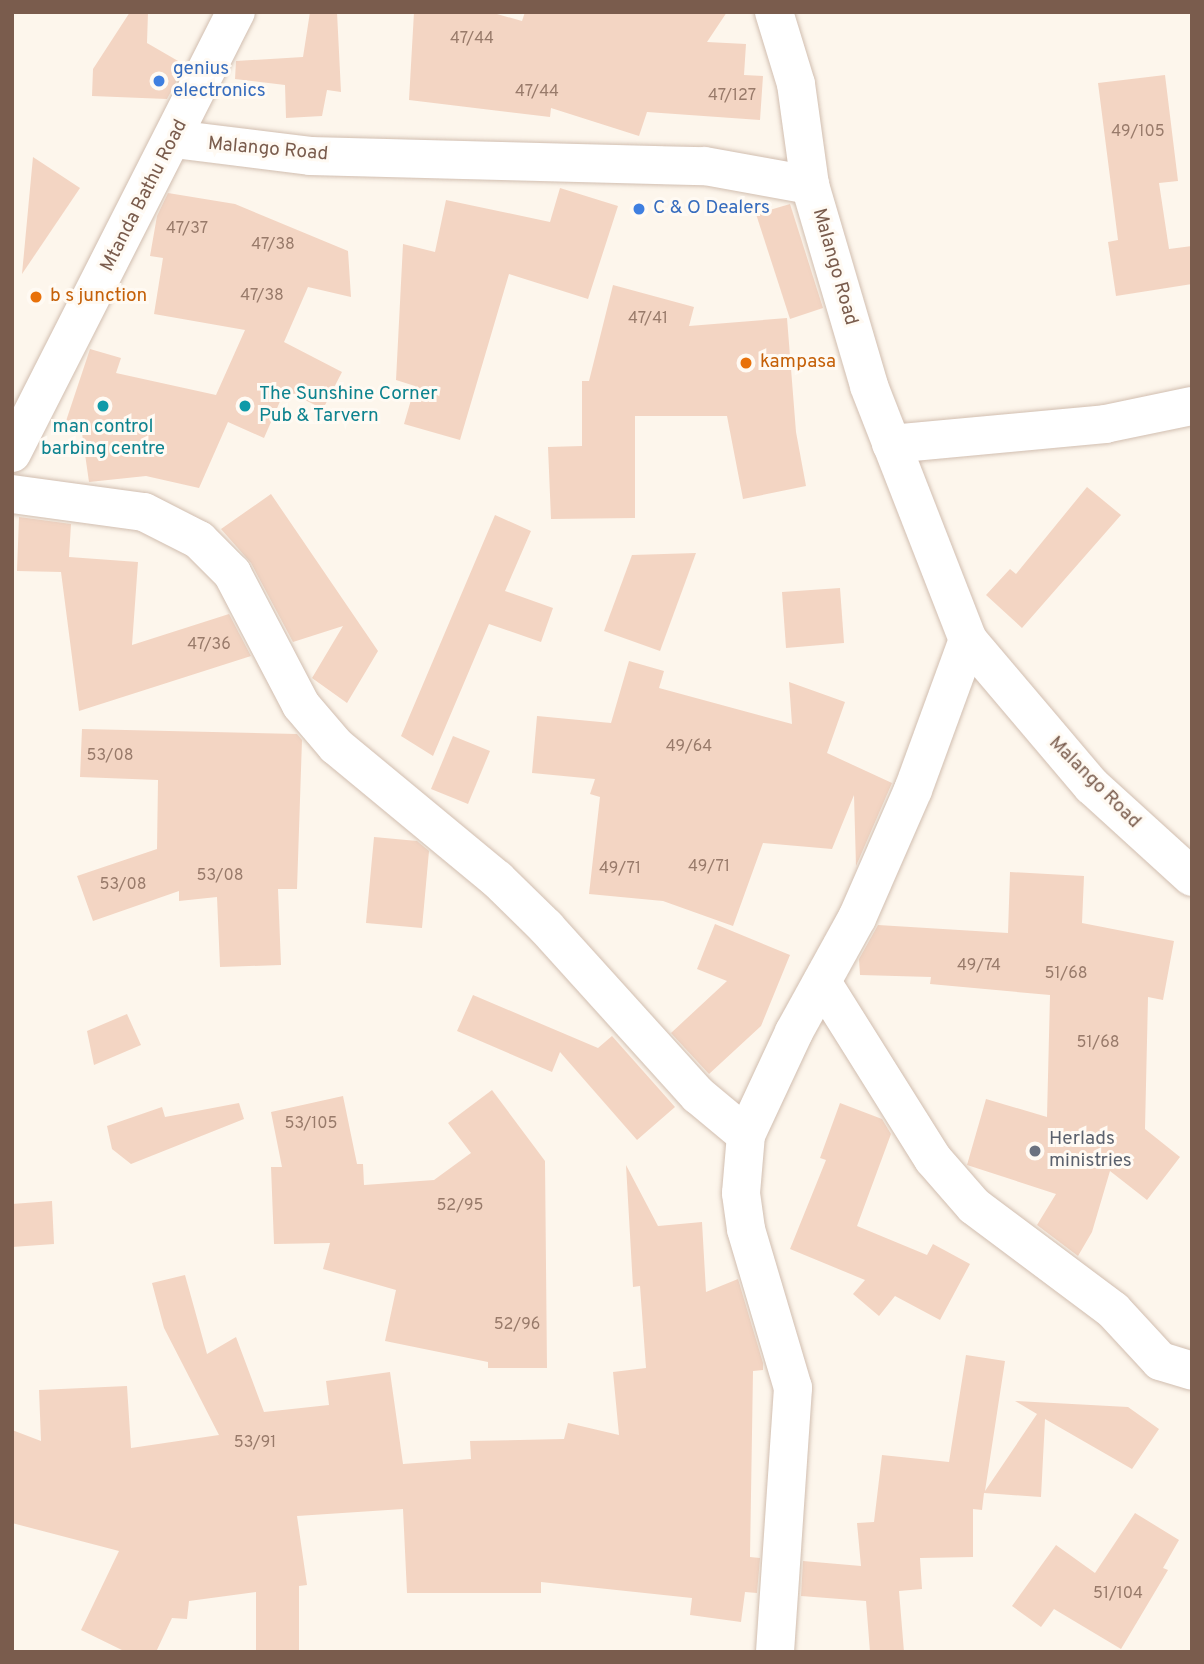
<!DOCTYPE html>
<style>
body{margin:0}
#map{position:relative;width:1204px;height:1664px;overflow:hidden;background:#fdf6ec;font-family:Overpass,sans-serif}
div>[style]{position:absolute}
.building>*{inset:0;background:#f3d5c3}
.roads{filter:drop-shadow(0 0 2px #d1beb0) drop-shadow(0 0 2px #d1beb0)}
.minor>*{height:38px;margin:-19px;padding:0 19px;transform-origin:19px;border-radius:19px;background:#fff}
.dots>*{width:19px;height:19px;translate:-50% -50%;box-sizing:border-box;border:4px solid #fffaf3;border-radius:50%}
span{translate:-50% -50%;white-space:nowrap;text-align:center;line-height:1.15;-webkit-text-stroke:6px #fffaf3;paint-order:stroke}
.number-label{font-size:16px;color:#987a6a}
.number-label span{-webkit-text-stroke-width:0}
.shop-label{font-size:19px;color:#366cbe}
.left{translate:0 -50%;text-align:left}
.street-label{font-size:19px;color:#7a5c4d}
.food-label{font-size:19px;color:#c56008}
.culture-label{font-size:19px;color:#0d838f}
.worship-label{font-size:19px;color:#5b616d}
.frame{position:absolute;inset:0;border:14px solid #7a5c4d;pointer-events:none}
</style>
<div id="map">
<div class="building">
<div style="clip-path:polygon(130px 12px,148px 12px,147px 43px,185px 65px,167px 99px,92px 96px,93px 69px)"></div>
<div style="clip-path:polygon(310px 12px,337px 12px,341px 92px,327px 90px,322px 116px,286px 118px,285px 85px,235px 79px,236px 61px,303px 57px)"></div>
<div style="clip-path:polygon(414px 12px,490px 12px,522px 21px,525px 12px,727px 12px,707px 42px,746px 44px,744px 75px,763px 76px,760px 120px,647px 112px,639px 136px,551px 108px,550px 117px,409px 100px)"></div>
<div style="clip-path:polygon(1165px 75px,1178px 181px,1159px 183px,1169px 249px,1192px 246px,1192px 284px,1116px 296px,1108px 242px,1118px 240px,1098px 83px)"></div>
<div style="clip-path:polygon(33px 157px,80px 188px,22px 274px)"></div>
<div style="clip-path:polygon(560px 188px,618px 206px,588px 299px,509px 274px,460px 440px,404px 424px,415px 386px,396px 380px,403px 244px,435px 252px,446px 200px,550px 222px)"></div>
<div style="clip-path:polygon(168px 193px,235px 204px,348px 251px,351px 297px,308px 287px,284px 342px,342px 372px,323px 409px,285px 390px,264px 438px,228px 422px,199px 488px,146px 476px,89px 482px,81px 426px,66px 421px,90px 349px,121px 358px,116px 373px,216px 395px,245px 330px,154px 314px,163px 258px,150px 256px,157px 216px)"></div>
<div style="clip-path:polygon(790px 204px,823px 308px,790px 319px,756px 214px)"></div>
<div style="clip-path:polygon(613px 285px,694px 307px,689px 326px,787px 318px,796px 432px,806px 486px,743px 499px,727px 416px,635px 416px,635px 518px,551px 519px,548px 447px,582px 446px,582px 381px,589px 381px)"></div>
<div style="clip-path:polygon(1087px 487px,1121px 515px,1022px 628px,986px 595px,1010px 569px,1016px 574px)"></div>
<div style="clip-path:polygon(271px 494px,378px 651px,347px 703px,312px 678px,343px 626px,293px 642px,251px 563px,221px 529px)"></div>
<div style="clip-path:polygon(495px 515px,531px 531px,505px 591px,553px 608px,541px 642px,489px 624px,433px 756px,401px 736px)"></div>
<div style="clip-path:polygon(19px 517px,71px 524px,69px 557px,138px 562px,132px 645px,229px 614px,251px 656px,79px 711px,61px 572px,17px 571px)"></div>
<div style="clip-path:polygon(696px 553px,660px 651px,604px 631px,632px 555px)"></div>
<div style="clip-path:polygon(840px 588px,844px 643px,786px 648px,782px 592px)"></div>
<div style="clip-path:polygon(629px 661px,664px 671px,659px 688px,792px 724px,789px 682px,845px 702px,827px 753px,892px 783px,856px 866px,854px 795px,832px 849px,763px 843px,733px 926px,663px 901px,589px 894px,600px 797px,590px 794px,595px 779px,532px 773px,537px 716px,611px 723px)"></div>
<div style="clip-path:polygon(82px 729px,297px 734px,302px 740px,297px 889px,278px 889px,281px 965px,220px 967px,217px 897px,179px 901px,179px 891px,93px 921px,77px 876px,157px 849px,158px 780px,80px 777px)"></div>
<div style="clip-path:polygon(453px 736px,490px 751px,468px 804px,431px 789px)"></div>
<div style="clip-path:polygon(374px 837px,417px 841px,429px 851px,422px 928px,366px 923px)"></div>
<div style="clip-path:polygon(1010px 872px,1084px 876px,1082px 923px,1174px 941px,1163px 1000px,1148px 997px,1145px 1129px,1180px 1157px,1147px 1200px,1110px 1171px,1092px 1232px,1078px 1256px,1037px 1225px,1056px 1194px,967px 1165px,986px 1099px,1047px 1117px,1050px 995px,930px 984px,931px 977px,860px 975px,859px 959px,878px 925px,1008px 933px)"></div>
<div style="clip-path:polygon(715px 924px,790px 955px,761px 1026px,709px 1074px,671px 1033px,727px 981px,697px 969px)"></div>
<div style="clip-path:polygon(473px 995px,598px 1048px,612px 1036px,675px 1107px,637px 1140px,560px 1052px,552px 1072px,457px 1031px)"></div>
<div style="clip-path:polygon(127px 1014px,141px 1045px,94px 1065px,87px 1031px)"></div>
<div style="clip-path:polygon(492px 1090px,545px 1161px,547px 1368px,488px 1368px,488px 1362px,385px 1341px,396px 1290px,323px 1269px,330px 1243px,274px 1244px,271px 1167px,282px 1167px,271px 1112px,343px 1096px,357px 1164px,363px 1164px,364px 1185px,434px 1180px,471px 1153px,448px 1123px)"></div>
<div style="clip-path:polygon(239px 1103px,244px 1119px,131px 1164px,112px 1149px,107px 1126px,162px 1107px,165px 1117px)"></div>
<div style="clip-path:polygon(840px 1103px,882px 1119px,891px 1134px,857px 1226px,927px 1255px,933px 1244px,970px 1264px,940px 1320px,895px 1296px,879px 1316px,853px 1294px,865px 1280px,790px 1249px,826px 1160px,820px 1158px)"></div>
<div style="clip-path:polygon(626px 1165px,658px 1226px,702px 1222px,706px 1292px,738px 1279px,763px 1363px,763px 1370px,753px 1371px,750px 1557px,760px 1558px,757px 1593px,745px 1592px,741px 1622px,690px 1615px,692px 1598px,541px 1582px,541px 1593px,407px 1593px,403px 1509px,297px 1516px,307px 1585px,299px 1586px,299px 1652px,256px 1652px,256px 1592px,189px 1601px,187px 1619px,172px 1618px,156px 1652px,126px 1652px,81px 1630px,119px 1551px,12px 1523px,12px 1430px,41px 1441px,39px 1390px,127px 1386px,131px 1448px,219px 1435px,164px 1328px,152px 1283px,185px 1275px,207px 1354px,236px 1337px,264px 1412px,329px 1405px,326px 1381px,390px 1372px,403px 1464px,471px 1459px,470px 1441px,564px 1439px,568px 1423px,619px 1435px,613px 1372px,646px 1368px,640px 1286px,633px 1287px)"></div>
<div style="clip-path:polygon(52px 1201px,54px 1244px,12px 1247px,12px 1204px)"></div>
<div style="clip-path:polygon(966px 1355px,1005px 1361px,985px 1491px,1037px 1414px,1015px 1401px,1128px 1407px,1159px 1429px,1132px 1469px,1045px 1419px,1041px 1497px,984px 1493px,982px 1510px,973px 1509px,973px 1557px,920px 1558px,922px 1589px,899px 1591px,904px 1652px,870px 1652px,866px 1601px,801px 1596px,803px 1561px,861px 1566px,857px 1523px,874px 1522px,882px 1455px,949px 1462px)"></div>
<div style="clip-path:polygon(1135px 1513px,1179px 1540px,1163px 1568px,1168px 1570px,1121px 1649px,1054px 1609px,1041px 1627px,1012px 1606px,1056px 1545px,1095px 1573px)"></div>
</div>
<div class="roads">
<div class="minor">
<div style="left:774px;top:12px;width:75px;rotate:73deg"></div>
<div style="left:796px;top:84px;width:102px;rotate:82.1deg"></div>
<div style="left:810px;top:185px;width:209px;rotate:73.6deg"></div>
<div style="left:869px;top:386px;width:273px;rotate:68.7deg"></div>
<div style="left:968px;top:640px;width:192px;rotate:49.7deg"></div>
<div style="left:1092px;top:786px;width:135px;rotate:42.3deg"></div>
<div style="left:174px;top:139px;width:137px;rotate:7.1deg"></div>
<div style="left:310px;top:156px;width:395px;rotate:1.5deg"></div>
<div style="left:705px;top:166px;width:107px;rotate:10.3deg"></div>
<div style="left:891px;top:444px;width:215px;rotate:-5.3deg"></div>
<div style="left:1105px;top:424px;width:89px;rotate:-11.7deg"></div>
<div style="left:12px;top:453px;width:495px;rotate:-63.1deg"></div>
<div style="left:12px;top:494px;width:133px;rotate:7.8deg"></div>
<div style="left:144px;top:512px;width:62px;rotate:27deg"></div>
<div style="left:199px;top:540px;width:47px;rotate:45deg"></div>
<div style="left:232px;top:573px;width:149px;rotate:62.4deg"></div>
<div style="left:301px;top:705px;width:54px;rotate:49.5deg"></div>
<div style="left:336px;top:746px;width:209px;rotate:39.6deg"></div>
<div style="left:497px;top:879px;width:69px;rotate:44.4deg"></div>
<div style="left:546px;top:927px;width:227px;rotate:47.9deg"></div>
<div style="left:698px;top:1095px;width:62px;rotate:39.8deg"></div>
<div style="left:822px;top:982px;width:209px;rotate:57.9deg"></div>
<div style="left:933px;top:1159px;width:62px;rotate:48.9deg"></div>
<div style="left:974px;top:1206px;width:174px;rotate:36.8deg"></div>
<div style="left:1113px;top:1310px;width:69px;rotate:47.3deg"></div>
<div style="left:1160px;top:1361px;width:34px;rotate:17deg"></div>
<div style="left:775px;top:1652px;width:265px;rotate:-86.1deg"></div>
<div style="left:793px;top:1388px;width:166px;rotate:-106.5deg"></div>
<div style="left:746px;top:1229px;width:36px;rotate:-98deg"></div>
<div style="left:741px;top:1193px;width:58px;rotate:-85.1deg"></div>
<div style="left:746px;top:1135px;width:114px;rotate:-65deg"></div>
<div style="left:794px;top:1032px;width:130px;rotate:-61.1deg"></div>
<div style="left:857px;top:918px;width:140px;rotate:-66.4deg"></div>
<div style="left:913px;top:790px;width:160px;rotate:-69.9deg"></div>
</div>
</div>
<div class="dots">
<div style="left:159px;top:81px;background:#3f7fe0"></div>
<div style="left:639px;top:209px;background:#3f7fe0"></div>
<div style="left:36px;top:297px;background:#e8710a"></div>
<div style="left:746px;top:363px;background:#e8710a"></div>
<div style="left:103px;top:406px;background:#0f9aa8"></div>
<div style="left:245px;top:406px;background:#0f9aa8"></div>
<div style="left:1035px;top:1151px;background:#6b7280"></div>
</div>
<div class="number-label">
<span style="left:472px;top:39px">47/44</span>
<span style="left:537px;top:92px">47/44</span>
<span style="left:732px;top:96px">47/127</span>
<span style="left:1138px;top:132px">49/105</span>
<span style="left:187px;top:229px">47/37</span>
<span style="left:273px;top:245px">47/38</span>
<span style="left:262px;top:296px">47/38</span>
<span style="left:648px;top:319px">47/41</span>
<span style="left:209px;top:645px">47/36</span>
<span style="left:689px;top:747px">49/64</span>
<span style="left:110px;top:756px">53/08</span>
<span style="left:709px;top:867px">49/71</span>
<span style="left:620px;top:869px">49/71</span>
<span style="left:220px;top:876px">53/08</span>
<span style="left:123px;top:885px">53/08</span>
<span style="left:979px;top:966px">49/74</span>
<span style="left:1066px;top:974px">51/68</span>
<span style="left:1098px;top:1043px">51/68</span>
<span style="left:311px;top:1124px">53/105</span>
<span style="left:460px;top:1206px">52/95</span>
<span style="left:517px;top:1325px">52/96</span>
<span style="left:255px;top:1443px">53/91</span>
<span style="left:1118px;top:1594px">51/104</span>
</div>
<div class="shop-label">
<span class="left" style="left:173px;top:81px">genius<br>electronics</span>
<span class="left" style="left:653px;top:209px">C &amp; O Dealers</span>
</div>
<div class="street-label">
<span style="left:268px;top:150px;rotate:5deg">Malango Road</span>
<span style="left:145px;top:196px;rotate:-63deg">Mtanda Bathu Road</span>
<span style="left:834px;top:267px;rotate:74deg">Malango Road</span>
<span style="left:1094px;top:783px;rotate:45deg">Malango Road</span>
</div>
<div class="food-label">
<span class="left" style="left:50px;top:297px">b s junction</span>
<span class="left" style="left:760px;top:363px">kampasa</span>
</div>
<div class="culture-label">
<span class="left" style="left:259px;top:406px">The Sunshine Corner<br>Pub &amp; Tarvern</span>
<span style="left:103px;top:439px">man control<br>barbing centre</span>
</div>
<div class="worship-label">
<span class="left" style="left:1049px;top:1151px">Herlads<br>ministries</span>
</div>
<div class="frame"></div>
</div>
